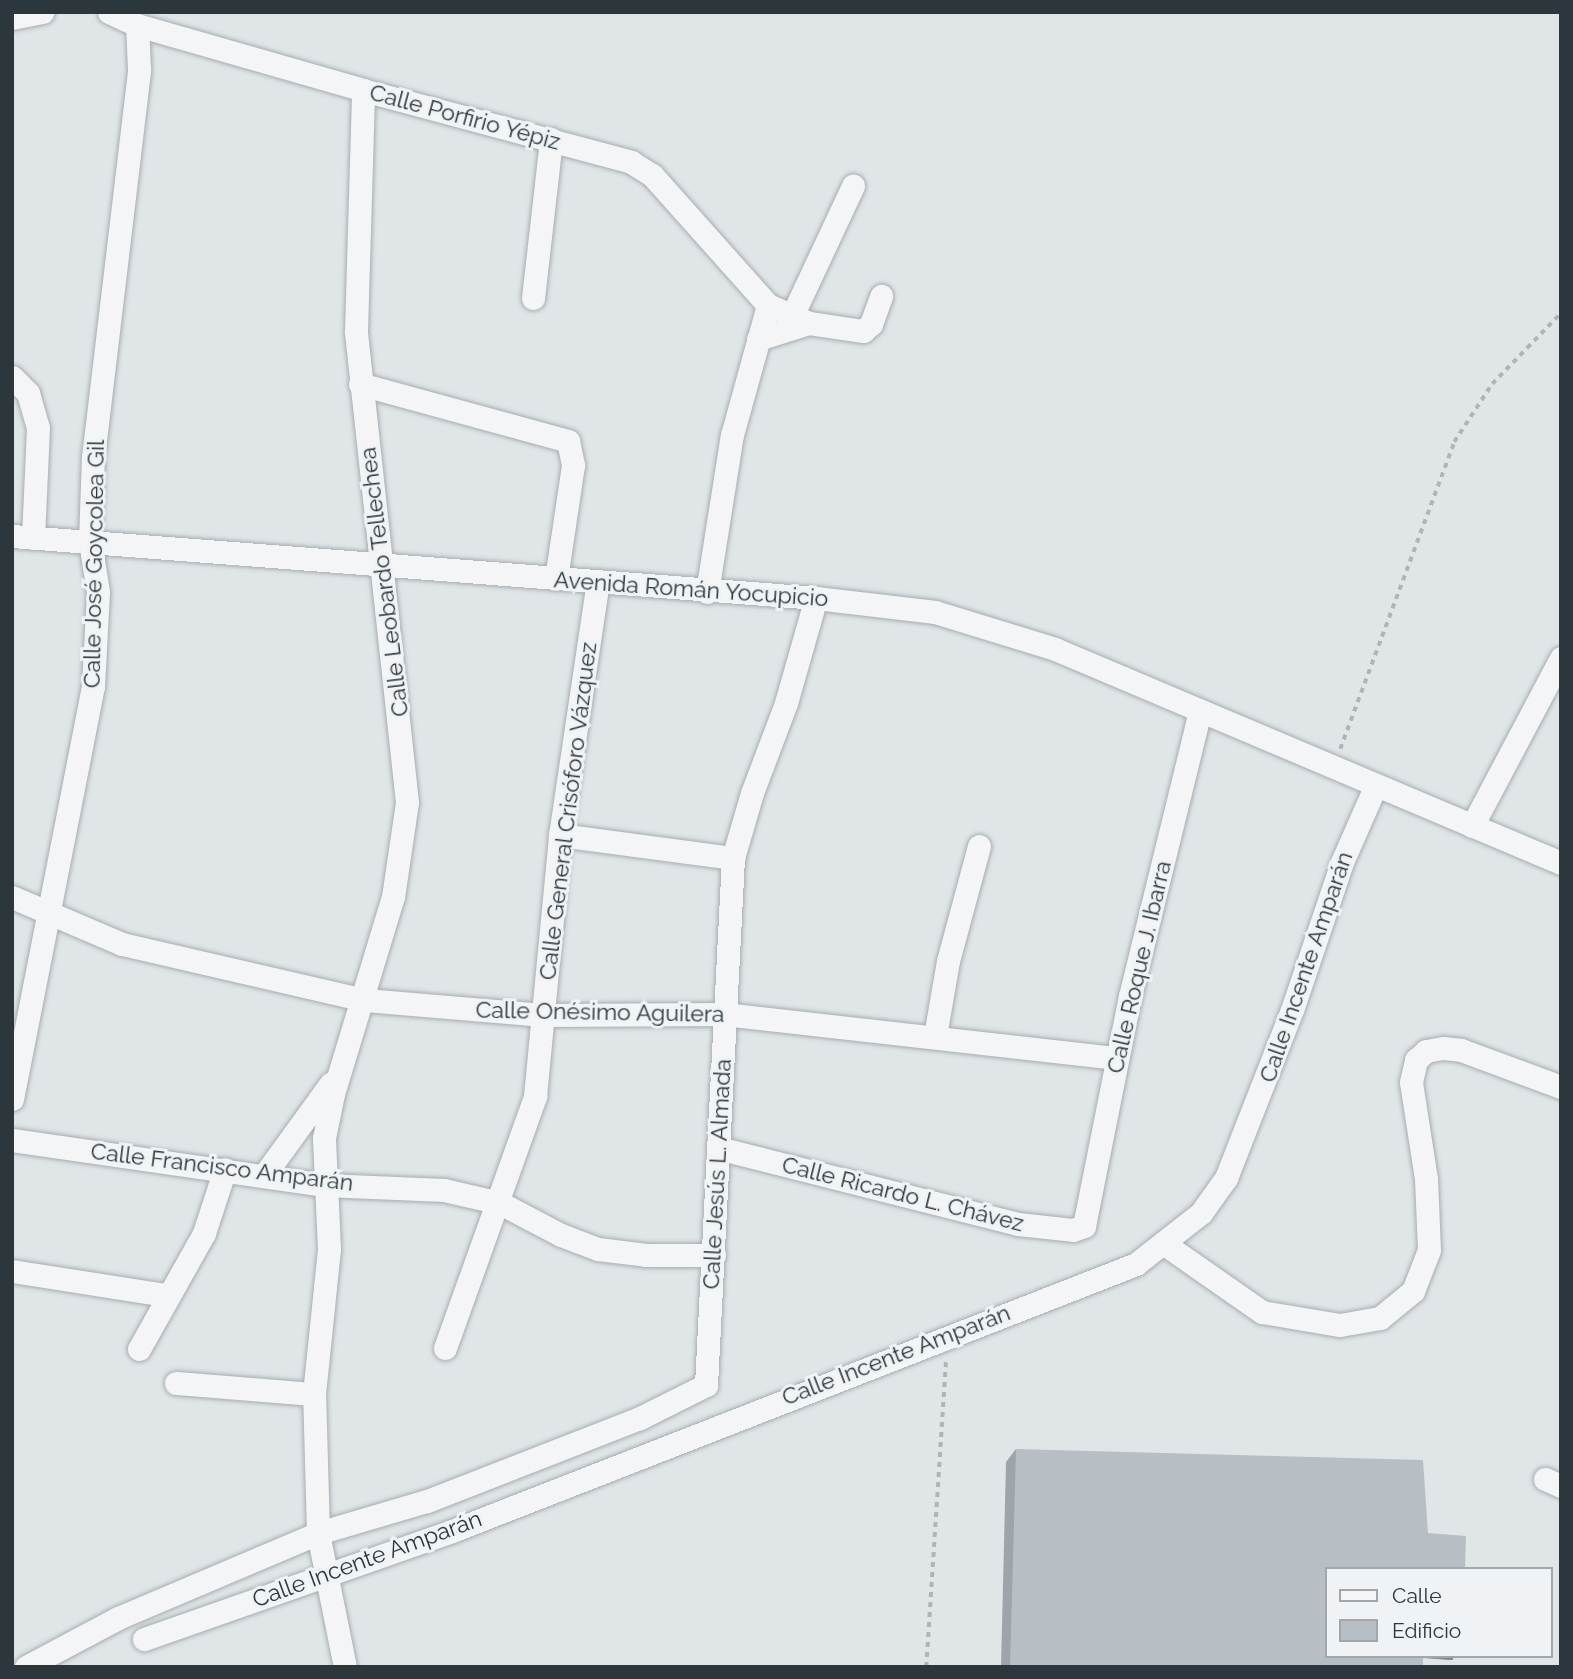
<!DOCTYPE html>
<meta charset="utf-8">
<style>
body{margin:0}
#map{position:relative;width:1573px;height:1679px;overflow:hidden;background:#e0e5e8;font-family:Raleway,sans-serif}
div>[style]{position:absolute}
.path>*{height:3.5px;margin-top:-1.75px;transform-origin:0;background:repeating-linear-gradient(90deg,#afb4b7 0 5px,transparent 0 10px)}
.roads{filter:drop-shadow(0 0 2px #a6adb1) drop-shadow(0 0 2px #a6adb1)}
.minor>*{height:23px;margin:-11.5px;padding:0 11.5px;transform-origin:11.5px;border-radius:11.5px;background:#f3f5f6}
.wall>*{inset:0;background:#9ea4a9}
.shaded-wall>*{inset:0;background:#818689}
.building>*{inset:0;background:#b8bfc4}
span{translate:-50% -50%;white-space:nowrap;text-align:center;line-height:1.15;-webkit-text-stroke:6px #f0f3f5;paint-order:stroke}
.street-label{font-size:23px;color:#2b363d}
.frame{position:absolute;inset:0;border:14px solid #2b363d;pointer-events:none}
.legend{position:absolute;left:1325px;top:1567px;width:228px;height:91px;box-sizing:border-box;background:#f0f3f5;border:2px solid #a1a7ab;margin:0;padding:9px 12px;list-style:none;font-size:21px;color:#2b363d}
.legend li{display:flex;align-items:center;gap:14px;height:35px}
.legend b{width:35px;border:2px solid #a1a7ab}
</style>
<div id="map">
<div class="path">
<div style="left:1340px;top:749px;width:327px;rotate:-69.6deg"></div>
<div style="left:1454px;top:442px;width:69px;rotate:-56.8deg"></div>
<div style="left:1492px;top:384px;width:99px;rotate:-45.8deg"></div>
<div style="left:926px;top:1667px;width:310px;rotate:-86.3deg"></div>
</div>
<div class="roads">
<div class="minor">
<div style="left:109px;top:12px;width:31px;rotate:25deg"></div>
<div style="left:137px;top:25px;width:235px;rotate:16deg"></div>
<div style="left:363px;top:90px;width:278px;rotate:15deg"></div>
<div style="left:631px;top:162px;width:25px;rotate:32deg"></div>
<div style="left:652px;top:175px;width:174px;rotate:48.3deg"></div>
<div style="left:768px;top:305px;width:45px;rotate:23.7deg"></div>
<div style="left:809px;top:323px;width:55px;rotate:8.4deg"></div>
<div style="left:863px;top:331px;width:11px;rotate:-41deg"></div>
<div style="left:871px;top:324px;width:30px;rotate:-70deg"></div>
<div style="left:12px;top:18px;width:31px;rotate:-11deg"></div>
<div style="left:533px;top:298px;width:160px;rotate:-83.5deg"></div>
<div style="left:792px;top:316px;width:144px;rotate:-64.9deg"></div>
<div style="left:758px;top:339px;width:53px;rotate:-17.4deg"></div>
<div style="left:12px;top:377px;width:23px;rotate:45deg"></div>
<div style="left:28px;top:393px;width:36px;rotate:74deg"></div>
<div style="left:38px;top:428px;width:110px;rotate:92.6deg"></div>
<div style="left:360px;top:384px;width:216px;rotate:15.3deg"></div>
<div style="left:568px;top:441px;width:25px;rotate:78deg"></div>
<div style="left:573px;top:465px;width:115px;rotate:98.5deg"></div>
<div style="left:12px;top:536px;width:806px;rotate:4.41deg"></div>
<div style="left:816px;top:598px;width:120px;rotate:6.7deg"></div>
<div style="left:935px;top:612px;width:126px;rotate:17.1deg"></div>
<div style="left:1055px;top:649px;width:549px;rotate:22.92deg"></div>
<div style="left:707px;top:592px;width:159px;rotate:-81deg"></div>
<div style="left:732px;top:435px;width:135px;rotate:-74.5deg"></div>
<div style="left:1472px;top:826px;width:190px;rotate:-62.1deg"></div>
<div style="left:560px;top:835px;width:175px;rotate:7.6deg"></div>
<div style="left:12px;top:897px;width:120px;rotate:23.1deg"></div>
<div style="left:122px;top:944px;width:249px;rotate:13deg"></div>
<div style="left:365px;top:1000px;width:179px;rotate:4.8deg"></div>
<div style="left:543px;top:1015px;width:181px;rotate:-0.3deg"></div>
<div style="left:724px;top:1014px;width:395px;rotate:6.4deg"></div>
<div style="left:935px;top:1036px;width:76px;rotate:-80.2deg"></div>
<div style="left:948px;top:961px;width:119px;rotate:-74.9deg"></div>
<div style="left:12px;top:1099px;width:420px;rotate:-78.9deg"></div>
<div style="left:93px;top:687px;width:95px;rotate:-87deg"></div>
<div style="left:98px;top:592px;width:52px;rotate:-98.9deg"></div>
<div style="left:90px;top:541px;width:84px;rotate:-88deg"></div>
<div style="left:93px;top:457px;width:391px;rotate:-83.2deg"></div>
<div style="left:139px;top:69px;width:44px;rotate:-92.6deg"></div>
<div style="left:12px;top:1140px;width:316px;rotate:8.2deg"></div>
<div style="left:325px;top:1185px;width:119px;rotate:2.4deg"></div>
<div style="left:444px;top:1190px;width:57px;rotate:13.1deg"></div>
<div style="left:500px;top:1203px;width:69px;rotate:27.7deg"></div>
<div style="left:561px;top:1235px;width:40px;rotate:21deg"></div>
<div style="left:598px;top:1249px;width:48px;rotate:7.1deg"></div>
<div style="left:646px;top:1255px;width:68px"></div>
<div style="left:718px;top:1148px;width:309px;rotate:14.2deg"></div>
<div style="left:1018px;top:1224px;width:55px;rotate:6.2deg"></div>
<div style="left:1073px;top:1230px;width:12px;rotate:-20deg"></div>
<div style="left:1084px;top:1226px;width:235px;rotate:-78.7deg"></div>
<div style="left:1130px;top:996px;width:292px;rotate:-76.2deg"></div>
<div style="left:265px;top:1174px;width:112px;rotate:-54deg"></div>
<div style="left:1163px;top:1243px;width:121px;rotate:34.9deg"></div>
<div style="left:1262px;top:1312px;width:79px;rotate:9.5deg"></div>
<div style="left:1340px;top:1325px;width:41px;rotate:-9.9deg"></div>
<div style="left:1380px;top:1318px;width:43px;rotate:-39.3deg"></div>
<div style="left:1413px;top:1291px;width:44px;rotate:-68.7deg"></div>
<div style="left:1429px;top:1250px;width:71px;rotate:-92.4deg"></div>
<div style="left:1426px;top:1179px;width:98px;rotate:-98.8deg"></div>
<div style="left:1411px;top:1082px;width:23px;rotate:-77deg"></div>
<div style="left:1416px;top:1060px;width:13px;rotate:-42deg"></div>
<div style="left:1426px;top:1051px;width:17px;rotate:-10deg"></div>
<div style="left:1443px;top:1048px;width:18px;rotate:6deg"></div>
<div style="left:1461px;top:1050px;width:107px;rotate:20.3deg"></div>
<div style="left:12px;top:1271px;width:156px;rotate:8.9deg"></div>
<div style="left:445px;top:1348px;width:268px;rotate:-70.3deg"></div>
<div style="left:535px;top:1096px;width:262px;rotate:-84.5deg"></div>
<div style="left:560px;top:835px;width:256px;rotate:-81.5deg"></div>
<div style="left:139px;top:1349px;width:133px;rotate:-60.7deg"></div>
<div style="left:204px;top:1233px;width:67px;rotate:-71.8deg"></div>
<div style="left:176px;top:1383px;width:138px;rotate:4.6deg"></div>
<div style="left:1545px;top:1479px;width:17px;rotate:24deg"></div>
<div style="left:144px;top:1639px;width:326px;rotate:-19.3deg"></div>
<div style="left:452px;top:1531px;width:734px;rotate:-21.32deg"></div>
<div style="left:1136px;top:1264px;width:83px;rotate:-38.1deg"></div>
<div style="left:1201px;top:1213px;width:43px;rotate:-54.5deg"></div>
<div style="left:1226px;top:1178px;width:180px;rotate:-68.6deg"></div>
<div style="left:1292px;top:1010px;width:156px;rotate:-71.3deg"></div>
<div style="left:1342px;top:862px;width:84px;rotate:-66.2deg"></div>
<div style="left:26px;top:1667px;width:104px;rotate:-28deg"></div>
<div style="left:118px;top:1618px;width:217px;rotate:-23deg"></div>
<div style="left:318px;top:1533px;width:114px;rotate:-16.4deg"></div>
<div style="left:427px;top:1501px;width:229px;rotate:-21.3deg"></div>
<div style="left:640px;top:1418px;width:74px;rotate:-26.6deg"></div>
<div style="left:706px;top:1385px;width:528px;rotate:-87.07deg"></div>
<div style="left:733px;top:858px;width:68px;rotate:-73.7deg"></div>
<div style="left:752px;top:793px;width:96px;rotate:-69.3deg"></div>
<div style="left:786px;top:703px;width:109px;rotate:-74.1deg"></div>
<div style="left:345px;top:1667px;width:137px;rotate:-101.4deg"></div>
<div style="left:318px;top:1533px;width:139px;rotate:-91.6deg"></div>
<div style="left:314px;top:1394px;width:146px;rotate:-84.1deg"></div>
<div style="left:329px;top:1249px;width:111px;rotate:-92.6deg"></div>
<div style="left:324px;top:1138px;width:45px;rotate:-78.4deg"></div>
<div style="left:333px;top:1094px;width:206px;rotate:-73.1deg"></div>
<div style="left:393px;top:897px;width:96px;rotate:-81.6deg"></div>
<div style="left:407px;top:802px;width:474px;rotate:-96.2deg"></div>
<div style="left:356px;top:331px;width:241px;rotate:-88.3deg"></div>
</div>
</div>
<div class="wall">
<div style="clip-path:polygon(1016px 1449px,1326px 1656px,1455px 1656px,1452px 1660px,1423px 1658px,1423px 1667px,1001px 1667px,1006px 1462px)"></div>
</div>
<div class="shaded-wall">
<div style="clip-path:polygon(1415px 1656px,1455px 1656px,1452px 1660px,1414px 1657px)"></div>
</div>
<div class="building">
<div style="clip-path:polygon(1016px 1449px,1423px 1460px,1428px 1533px,1466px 1536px,1465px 1569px,1326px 1569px,1326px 1656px,1423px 1656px,1423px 1667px,1010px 1667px)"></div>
</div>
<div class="street-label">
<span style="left:465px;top:117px;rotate:15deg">Calle Porfirio Yépiz</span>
<span style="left:94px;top:564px;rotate:-89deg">Calle José Goycolea Gil</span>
<span style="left:384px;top:582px;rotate:-97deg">Calle Leobardo Tellechea</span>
<span style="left:691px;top:589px;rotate:4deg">Avenida Román Yocupicio</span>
<span style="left:568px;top:811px;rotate:-83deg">Calle General Crisóforo Vázquez</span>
<span style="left:1139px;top:967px;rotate:-77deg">Calle Roque J. Ibarra</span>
<span style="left:1306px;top:967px;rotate:-71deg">Calle Incente Amparán</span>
<span style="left:600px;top:1012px;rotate:1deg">Calle Onésimo Aguilera</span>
<span style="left:222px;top:1167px;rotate:7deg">Calle Francisco Amparán</span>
<span style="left:717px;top:1174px;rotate:-87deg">Calle Jesús L. Almada</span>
<span style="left:903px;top:1194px;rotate:14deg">Calle Ricardo L. Chávez</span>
<span style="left:896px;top:1355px;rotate:-21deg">Calle Incente Amparán</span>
<span style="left:367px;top:1559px;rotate:-20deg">Calle Incente Amparán</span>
</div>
<div class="frame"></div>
<ul class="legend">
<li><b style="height:9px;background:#f3f5f6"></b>Calle</li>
<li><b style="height:19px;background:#b8bfc4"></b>Edificio</li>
</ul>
</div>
